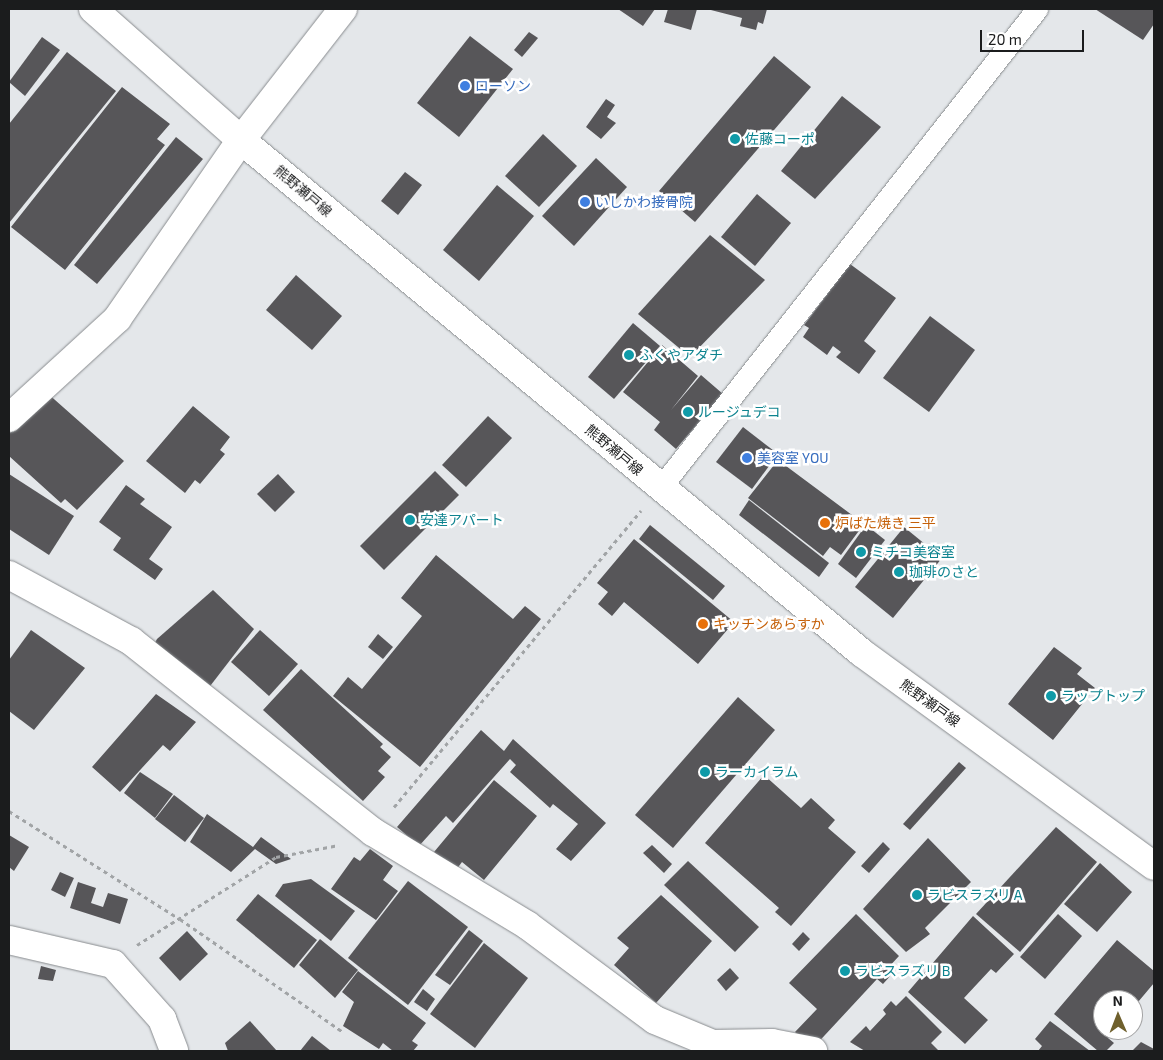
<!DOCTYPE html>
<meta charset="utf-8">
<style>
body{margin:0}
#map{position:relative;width:1163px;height:1060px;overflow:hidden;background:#e4e7ea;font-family:"Exo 2","Noto Sans JP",sans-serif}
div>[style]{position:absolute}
.building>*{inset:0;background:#575659}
.path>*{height:3px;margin-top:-1.5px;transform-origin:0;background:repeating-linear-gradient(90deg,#a1a4a6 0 4px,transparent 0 8px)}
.roads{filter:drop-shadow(0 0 1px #888b8e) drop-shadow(0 0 1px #888b8e)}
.lane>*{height:21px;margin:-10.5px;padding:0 10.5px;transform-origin:10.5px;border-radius:10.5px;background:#fff}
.street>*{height:28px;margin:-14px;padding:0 14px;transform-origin:14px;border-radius:14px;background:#fff}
.secondary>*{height:28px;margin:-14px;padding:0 14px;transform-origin:14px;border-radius:14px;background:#fff}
.dots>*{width:14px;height:14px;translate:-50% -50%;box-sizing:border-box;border:2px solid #fff;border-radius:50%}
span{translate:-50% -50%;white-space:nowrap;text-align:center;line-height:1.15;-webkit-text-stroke:5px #fff;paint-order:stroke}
.shop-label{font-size:14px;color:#366cbe}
.left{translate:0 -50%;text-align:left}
.culture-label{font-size:14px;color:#0d838f}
.street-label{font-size:14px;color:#1b1c1d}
.food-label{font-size:14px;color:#c56008}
.frame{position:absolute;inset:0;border:10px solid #1b1c1d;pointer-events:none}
.north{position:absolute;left:1093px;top:990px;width:50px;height:50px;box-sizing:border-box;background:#fff;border:1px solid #a4a4a5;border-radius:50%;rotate:359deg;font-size:14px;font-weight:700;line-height:20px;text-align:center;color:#1b1c1d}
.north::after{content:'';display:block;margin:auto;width:18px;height:22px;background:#6f602d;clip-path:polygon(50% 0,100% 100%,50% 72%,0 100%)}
.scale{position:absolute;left:980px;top:30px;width:104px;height:22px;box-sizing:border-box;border:2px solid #1b1c1d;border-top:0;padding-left:6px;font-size:15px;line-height:18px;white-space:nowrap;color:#1b1c1d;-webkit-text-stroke:4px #fff;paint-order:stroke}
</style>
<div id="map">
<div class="building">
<div style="clip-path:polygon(618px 9px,655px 9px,643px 26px)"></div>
<div style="clip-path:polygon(668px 9px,697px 9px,691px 30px,664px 22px)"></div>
<div style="clip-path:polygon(707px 9px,767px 9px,763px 24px,758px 22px,756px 30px,740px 26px,742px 18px)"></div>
<div style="clip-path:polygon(1095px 9px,1154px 9px,1154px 24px,1143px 40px)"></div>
<div style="clip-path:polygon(529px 32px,538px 38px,522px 57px,514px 50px)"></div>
<div style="clip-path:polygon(470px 36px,513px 69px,459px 137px,417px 103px)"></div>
<div style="clip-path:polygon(42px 37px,60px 50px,25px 96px,9px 82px)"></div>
<div style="clip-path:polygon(67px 52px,116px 91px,9px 223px,9px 124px)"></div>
<div style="clip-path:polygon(774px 56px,811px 87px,695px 222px,659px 191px)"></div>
<div style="clip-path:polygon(122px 87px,170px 124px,157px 139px,165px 145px,65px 270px,11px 227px)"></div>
<div style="clip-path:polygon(842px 96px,881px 127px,815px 199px,781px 171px)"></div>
<div style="clip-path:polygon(606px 99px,615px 105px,607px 117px,616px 123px,601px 139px,586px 127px)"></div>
<div style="clip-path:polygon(543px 134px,577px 166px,539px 207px,505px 176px)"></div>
<div style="clip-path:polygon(176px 137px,203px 159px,97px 284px,74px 265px)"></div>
<div style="clip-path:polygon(596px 158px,627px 187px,574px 246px,542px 216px)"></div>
<div style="clip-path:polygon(405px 172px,422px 185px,398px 215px,381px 201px)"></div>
<div style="clip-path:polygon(497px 185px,534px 216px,479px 281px,443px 250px)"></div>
<div style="clip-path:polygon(757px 194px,791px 223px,755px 266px,721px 237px)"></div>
<div style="clip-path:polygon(710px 235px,765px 280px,690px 357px,638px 314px)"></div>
<div style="clip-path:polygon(850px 264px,896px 298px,864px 341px,876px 351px,859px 374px,836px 357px,841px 352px,833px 346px,827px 355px,803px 337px,809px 328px,804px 325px)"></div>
<div style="clip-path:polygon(296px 275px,342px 316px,312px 350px,266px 310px)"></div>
<div style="clip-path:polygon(930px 316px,975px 350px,929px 412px,883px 378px)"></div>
<div style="clip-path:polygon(633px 323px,660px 346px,614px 399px,588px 377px)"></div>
<div style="clip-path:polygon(662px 345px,698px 376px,671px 410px,701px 375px,723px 394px,676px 449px,654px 430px,660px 422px,623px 392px)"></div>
<div style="clip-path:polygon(46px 392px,124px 461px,77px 510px,65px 499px,61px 503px,9px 456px,9px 434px)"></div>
<div style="clip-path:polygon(193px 406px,230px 437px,220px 450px,225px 454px,200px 484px,195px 480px,185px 493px,146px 461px)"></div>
<div style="clip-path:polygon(488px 416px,512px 438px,466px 487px,442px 465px)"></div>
<div style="clip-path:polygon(743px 427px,778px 454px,752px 489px,716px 462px)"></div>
<div style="clip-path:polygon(778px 460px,852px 515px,849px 520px,861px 528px,841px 555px,830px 547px,823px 556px,748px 498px)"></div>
<div style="clip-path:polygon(435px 471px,459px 495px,384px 570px,360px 546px)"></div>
<div style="clip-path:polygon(9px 474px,74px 516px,49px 555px,9px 529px)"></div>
<div style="clip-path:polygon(278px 474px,295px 492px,275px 512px,257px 494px)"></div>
<div style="clip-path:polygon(126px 485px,145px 499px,140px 504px,172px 527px,149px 559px,163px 569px,155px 580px,113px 550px,121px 538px,99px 522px)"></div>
<div style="clip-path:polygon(749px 500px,829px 563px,819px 577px,739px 515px)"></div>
<div style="clip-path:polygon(650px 525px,725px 586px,713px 600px,639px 539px)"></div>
<div style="clip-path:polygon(866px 525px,885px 540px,856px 578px,838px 564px)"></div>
<div style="clip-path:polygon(904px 527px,942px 558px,893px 618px,855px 587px)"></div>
<div style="clip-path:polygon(634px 539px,734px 622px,698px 664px,624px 602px,612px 616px,598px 604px,608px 592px,597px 583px)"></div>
<div style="clip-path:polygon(436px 555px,513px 619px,525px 606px,541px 619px,420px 767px,333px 696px,348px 677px,362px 689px,422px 616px,401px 598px)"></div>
<div style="clip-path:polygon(213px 590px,254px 629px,204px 694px,150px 652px,157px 639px)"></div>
<div style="clip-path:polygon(31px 630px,85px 668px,34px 730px,9px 711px,9px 660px)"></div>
<div style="clip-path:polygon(260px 630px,298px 664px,269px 696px,231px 662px)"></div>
<div style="clip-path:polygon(378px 634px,393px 647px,383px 659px,368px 647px)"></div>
<div style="clip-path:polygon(1054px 647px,1082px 668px,1077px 674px,1095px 688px,1053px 740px,1008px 704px)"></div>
<div style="clip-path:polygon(301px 669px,383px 744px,380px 747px,391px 757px,378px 771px,385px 777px,363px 801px,263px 710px)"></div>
<div style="clip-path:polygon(156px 694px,196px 722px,170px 751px,163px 745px,120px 792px,92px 767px)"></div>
<div style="clip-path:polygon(738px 697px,775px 730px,673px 848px,635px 815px)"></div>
<div style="clip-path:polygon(481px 730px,504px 751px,513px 739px,606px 823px,571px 861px,556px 849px,578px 824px,553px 804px,550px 808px,510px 772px,516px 765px,510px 759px,453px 823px,446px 816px,419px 846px,397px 827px)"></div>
<div style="clip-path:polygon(959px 762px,966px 768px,910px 830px,903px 824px)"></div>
<div style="clip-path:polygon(140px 772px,173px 794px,155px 818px,124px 793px)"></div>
<div style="clip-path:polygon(764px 775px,801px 808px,811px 798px,835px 820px,828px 828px,856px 852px,791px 926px,775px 912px,779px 908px,705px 843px)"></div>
<div style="clip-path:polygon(494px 780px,537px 816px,484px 880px,462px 862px,456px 870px,434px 852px)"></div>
<div style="clip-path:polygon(174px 795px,204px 818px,185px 842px,155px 819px)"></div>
<div style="clip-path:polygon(207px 814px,253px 847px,261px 837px,291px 859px,276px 864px,255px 849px,231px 872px,190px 842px)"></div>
<div style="clip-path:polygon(1056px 827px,1097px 862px,1020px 952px,976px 914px)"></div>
<div style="clip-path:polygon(9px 835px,29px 847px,14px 871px,9px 867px)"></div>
<div style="clip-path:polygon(928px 838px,971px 882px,925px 928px,930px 934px,906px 952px,863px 909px)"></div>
<div style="clip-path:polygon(883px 842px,890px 849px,869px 873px,861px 866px)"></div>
<div style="clip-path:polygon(652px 845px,672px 864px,664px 873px,643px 853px)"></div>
<div style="clip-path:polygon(370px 849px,393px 866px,383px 880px,398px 891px,376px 920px,331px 889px,354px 857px,360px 861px)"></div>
<div style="clip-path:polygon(688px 861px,759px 927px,735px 952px,664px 885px)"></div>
<div style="clip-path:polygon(1100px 863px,1132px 892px,1097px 932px,1064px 904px)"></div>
<div style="clip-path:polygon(60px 872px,74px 878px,65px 897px,51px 890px)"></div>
<div style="clip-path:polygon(311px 879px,355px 911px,331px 941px,275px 896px,283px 884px)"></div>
<div style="clip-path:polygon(408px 881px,468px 927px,408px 1005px,348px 958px)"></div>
<div style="clip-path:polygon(78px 882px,96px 888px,91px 903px,103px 907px,108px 893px,128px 899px,120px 924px,70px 908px)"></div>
<div style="clip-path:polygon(258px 894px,317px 940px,294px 968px,236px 920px)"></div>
<div style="clip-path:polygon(661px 895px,712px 941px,656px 1003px,614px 965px,629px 948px,617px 938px)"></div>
<div style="clip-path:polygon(856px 914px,899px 956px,887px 969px,892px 974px,883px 984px,877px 979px,812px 1049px,795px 1032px,817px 1009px,789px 983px)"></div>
<div style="clip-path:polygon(1058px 914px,1082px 936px,1045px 979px,1020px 957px)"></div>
<div style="clip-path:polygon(973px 916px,1014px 954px,996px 973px,991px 969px,964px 998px,988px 1020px,965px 1044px,908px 992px)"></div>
<div style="clip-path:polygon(469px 930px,483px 941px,450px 985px,435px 975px)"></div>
<div style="clip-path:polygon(187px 931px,208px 954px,180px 981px,159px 958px)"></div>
<div style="clip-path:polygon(803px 932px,810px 939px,799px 951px,792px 944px)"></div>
<div style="clip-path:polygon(320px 939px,358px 970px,335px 998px,299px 965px)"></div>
<div style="clip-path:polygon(1117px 940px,1154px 971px,1154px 983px,1133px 1008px,1133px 1000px,1103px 1000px,1103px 1030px,1114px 1030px,1108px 1038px,1114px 1043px,1106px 1051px,1098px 1051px,1054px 1014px)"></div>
<div style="clip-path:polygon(484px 943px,528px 978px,475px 1048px,430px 1014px)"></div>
<div style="clip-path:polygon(41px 966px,56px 970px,53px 981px,38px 979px)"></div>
<div style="clip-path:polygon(730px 968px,739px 978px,726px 991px,717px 980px)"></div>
<div style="clip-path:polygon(358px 971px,426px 1023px,412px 1041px,418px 1045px,413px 1051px,393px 1051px,383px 1043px,379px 1049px,343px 1026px,354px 1002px,342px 992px)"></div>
<div style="clip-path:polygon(423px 989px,435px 999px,427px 1011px,414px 1002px)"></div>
<div style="clip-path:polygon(906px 996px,942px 1032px,931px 1043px,939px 1051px,865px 1051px,850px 1042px,866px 1026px,870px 1031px,886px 1014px,883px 1010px,891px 1001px,896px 1006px)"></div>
<div style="clip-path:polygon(250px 1021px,277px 1051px,228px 1051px,225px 1043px)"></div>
<div style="clip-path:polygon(1050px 1021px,1090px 1051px,1038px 1051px,1042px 1046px,1035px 1039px)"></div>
<div style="clip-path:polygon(312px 1036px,331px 1051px,300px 1051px)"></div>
<div style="clip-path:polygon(1141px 1042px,1154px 1049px,1154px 1051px,1132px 1051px)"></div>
</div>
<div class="path">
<div style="left:394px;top:807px;width:386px;rotate:-50.2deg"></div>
<div style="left:9px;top:811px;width:202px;rotate:32.3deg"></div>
<div style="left:180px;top:919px;width:197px;rotate:34.7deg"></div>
<div style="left:137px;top:945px;width:165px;rotate:-32.3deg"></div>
<div style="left:276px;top:857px;width:64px;rotate:-10.8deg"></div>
</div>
<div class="roads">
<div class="lane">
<div style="left:660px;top:488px;width:610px;rotate:-51.8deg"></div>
</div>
<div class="street">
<div style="left:9px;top:418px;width:147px;rotate:-42.5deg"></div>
<div style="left:117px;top:319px;width:218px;rotate:-55.3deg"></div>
<div style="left:9px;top:575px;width:139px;rotate:28.4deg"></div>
<div style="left:131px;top:641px;width:308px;rotate:38.3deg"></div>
<div style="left:373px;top:832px;width:180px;rotate:31.1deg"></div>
<div style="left:527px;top:925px;width:159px;rotate:36.6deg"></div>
<div style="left:655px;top:1020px;width:63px;rotate:22.5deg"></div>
<div style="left:713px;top:1044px;width:59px;rotate:-1deg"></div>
<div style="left:772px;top:1043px;width:42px;rotate:11deg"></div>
<div style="left:9px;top:940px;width:107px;rotate:13deg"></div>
<div style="left:113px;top:964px;width:74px;rotate:48.3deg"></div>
<div style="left:162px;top:1019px;width:34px;rotate:69deg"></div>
</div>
<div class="secondary">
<div style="left:93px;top:9px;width:198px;rotate:41.5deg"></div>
<div style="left:241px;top:140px;width:805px;rotate:39.56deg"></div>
<div style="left:862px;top:653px;width:361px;rotate:36.1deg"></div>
<div style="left:241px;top:140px;width:166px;rotate:-52.1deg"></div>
</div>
</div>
<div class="dots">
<div style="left:465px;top:86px;background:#3f7fe0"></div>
<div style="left:735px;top:139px;background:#0f9aa8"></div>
<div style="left:585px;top:202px;background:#3f7fe0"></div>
<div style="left:629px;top:355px;background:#0f9aa8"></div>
<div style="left:688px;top:412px;background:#0f9aa8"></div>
<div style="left:747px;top:458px;background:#3f7fe0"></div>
<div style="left:410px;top:520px;background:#0f9aa8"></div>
<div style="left:825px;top:523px;background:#e8710a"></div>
<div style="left:861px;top:552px;background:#0f9aa8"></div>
<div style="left:899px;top:572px;background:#0f9aa8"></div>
<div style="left:703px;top:624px;background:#e8710a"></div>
<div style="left:1051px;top:696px;background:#0f9aa8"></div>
<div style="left:705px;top:772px;background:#0f9aa8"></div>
<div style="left:917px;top:895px;background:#0f9aa8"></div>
<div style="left:845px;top:971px;background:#0f9aa8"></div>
</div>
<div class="shop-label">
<span class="left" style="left:475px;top:86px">ローソン</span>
<span class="left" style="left:595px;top:202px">いしかわ接骨院</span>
<span class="left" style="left:757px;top:458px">美容室 YOU</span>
</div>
<div class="culture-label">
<span class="left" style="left:745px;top:139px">佐藤コーポ</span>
<span class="left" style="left:639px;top:355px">ふくやアダチ</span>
<span class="left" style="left:698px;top:412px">ルージュデコ</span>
<span class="left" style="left:420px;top:520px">安達アパート</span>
<span class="left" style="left:871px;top:552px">ミチコ美容室</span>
<span class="left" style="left:909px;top:572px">珈琲のさと</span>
<span class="left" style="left:1061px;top:696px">ラップトップ</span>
<span class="left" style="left:715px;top:772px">ラーカイラム</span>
<span class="left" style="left:927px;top:895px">ラビスラズリ A</span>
<span class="left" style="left:855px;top:971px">ラビスラズリ B</span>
</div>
<div class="street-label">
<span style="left:303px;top:191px;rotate:40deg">熊野瀬戸線</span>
<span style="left:614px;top:450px;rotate:40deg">熊野瀬戸線</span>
<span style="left:930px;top:703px;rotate:36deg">熊野瀬戸線</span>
</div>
<div class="food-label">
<span class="left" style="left:835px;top:523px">炉ばた焼き 三平</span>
<span class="left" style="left:713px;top:624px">キッチンあらすか</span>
</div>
<div class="frame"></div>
<div class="north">N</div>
<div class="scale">20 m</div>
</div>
